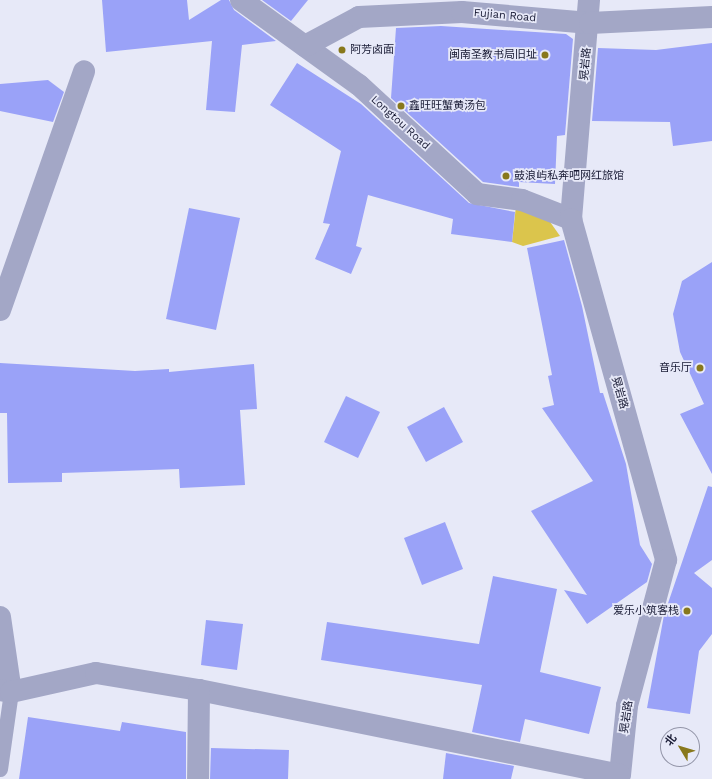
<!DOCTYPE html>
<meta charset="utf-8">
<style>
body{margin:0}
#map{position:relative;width:712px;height:779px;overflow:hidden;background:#e7e9f8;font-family:"Work Sans","Noto Sans SC",sans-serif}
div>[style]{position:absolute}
.green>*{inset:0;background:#dbc54c}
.building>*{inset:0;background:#9aa2f8}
.service>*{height:15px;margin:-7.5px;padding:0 7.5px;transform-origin:7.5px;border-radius:7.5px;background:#a3a7c6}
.pedestrian>*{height:22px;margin:-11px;padding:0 11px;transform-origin:11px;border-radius:11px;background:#a3a7c6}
.minor>*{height:22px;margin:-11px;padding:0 11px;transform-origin:11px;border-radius:11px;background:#a3a7c6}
.dots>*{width:11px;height:11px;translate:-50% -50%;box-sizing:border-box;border:2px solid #e7e9f8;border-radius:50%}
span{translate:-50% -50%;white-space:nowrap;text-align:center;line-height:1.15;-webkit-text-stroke:3.5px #e7e9f8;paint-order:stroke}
.street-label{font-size:11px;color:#171933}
.poi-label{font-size:11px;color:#171933}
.left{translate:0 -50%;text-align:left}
.right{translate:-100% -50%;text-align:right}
.north{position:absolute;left:660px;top:727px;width:40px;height:40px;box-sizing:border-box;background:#e7e9f8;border:1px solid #9496a9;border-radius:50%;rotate:308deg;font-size:11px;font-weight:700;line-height:16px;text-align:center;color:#171933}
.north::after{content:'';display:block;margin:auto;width:14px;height:18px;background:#88781c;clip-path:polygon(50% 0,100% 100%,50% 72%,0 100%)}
</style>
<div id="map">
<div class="green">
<div style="clip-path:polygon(516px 206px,548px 219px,560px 236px,523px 246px,512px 242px)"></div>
</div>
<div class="building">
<div style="clip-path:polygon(102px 0,187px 0,189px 20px,221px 0,229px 0,234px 10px,276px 41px,242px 45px,235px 112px,206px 110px,212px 41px,106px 52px)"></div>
<div style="clip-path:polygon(262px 0,308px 0,291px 21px)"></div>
<div style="clip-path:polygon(441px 26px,566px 34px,573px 39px,565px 135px,557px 136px,555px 184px,519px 182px,519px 187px,483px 182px,391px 98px,396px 28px)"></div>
<div style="clip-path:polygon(712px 43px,712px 141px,673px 146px,670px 122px,592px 121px,598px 48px,656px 50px)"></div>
<div style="clip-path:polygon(297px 63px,361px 104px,469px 203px,515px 212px,512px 242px,451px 234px,453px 219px,368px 195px,356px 246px,362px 248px,351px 274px,315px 259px,330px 224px,323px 223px,341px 151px,270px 105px)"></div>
<div style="clip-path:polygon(48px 80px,64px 92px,53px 122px,0 111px,0 84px)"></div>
<div style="clip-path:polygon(189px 208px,240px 218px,216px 330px,166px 319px)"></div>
<div style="clip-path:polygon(564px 240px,582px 306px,600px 393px,603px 393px,626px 464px,640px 545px,652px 564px,647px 582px,587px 624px,564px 590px,587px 595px,531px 511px,593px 481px,542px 408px,554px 405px,548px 376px,552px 375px,527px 248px)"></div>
<div style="clip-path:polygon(712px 262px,712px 474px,680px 414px,704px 404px,680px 352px,673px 314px,682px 281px)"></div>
<div style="clip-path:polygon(0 363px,135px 371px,169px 369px,169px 372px,254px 364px,257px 409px,240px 410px,245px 485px,180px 488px,179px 469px,62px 473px,62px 482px,8px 483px,7px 413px,0 413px)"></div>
<div style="clip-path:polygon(346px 396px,380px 412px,358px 458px,324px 442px)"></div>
<div style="clip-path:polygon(444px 407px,463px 442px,426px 462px,407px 427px)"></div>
<div style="clip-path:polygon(708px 486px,712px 487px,712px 560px,694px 573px,712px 588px,712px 634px,699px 651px,690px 714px,647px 708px,664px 615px)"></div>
<div style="clip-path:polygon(445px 522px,463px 569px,422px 585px,404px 538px)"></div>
<div style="clip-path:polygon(493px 576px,557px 589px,540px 672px,601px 687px,589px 734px,525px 719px,520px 742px,472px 732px,482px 685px,321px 660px,327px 622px,479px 644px)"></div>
<div style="clip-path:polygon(206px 620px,243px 624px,237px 670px,201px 665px)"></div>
<div style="clip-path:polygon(28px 717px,120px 731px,122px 722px,186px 732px,186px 779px,19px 779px)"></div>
<div style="clip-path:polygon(211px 748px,289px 750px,288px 779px,210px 779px)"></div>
<div style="clip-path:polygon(446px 753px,514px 766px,511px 779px,443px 779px)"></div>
</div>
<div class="service">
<div style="left:0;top:769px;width:78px;rotate:-81.9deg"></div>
</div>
<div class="pedestrian">
<div style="left:241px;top:0;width:145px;rotate:35.8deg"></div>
<div style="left:359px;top:85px;width:161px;rotate:42.7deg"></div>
<div style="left:477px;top:194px;width:45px;rotate:7.6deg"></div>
<div style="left:522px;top:200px;width:53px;rotate:21.2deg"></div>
</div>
<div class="minor">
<div style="left:589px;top:0;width:220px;rotate:94.7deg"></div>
<div style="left:571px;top:219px;width:354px;rotate:74.4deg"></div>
<div style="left:666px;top:560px;width:151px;rotate:105deg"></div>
<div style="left:627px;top:706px;width:69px;rotate:95.8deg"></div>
<div style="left:305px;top:46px;width:61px;rotate:-28.2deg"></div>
<div style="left:359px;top:17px;width:103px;rotate:-2.8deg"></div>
<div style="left:462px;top:12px;width:128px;rotate:4.9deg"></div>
<div style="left:590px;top:23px;width:122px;rotate:-2.8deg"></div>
<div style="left:0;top:310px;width:253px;rotate:-70.6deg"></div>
<div style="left:0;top:617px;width:76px;rotate:81.7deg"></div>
<div style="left:11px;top:692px;width:11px;rotate:-170deg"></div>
<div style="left:199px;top:690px;width:429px;rotate:11.4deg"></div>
<div style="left:11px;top:692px;width:87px;rotate:-12.6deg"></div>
<div style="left:96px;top:673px;width:104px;rotate:9.4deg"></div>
<div style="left:199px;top:690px;width:89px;rotate:90.6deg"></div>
</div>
<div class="dots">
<div style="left:342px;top:50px;background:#88781c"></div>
<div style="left:545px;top:55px;background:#88781c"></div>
<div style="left:401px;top:106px;background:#88781c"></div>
<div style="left:506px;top:176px;background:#88781c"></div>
<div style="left:700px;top:368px;background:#88781c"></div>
<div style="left:687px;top:611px;background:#88781c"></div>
</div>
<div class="street-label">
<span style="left:505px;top:16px;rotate:5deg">Fujian Road</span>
<span style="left:586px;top:64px;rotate:-85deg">晃岩路</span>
<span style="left:400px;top:123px;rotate:42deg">Longtou Road</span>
<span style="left:619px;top:393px;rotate:74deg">晃岩路</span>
<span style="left:627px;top:717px;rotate:-82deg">晃岩路</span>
</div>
<div class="poi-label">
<span class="left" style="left:350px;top:50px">阿芳卤面</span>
<span class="right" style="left:537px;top:55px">闽南圣教书局旧址</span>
<span class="left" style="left:409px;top:106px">鑫旺旺蟹黄汤包</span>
<span class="left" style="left:514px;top:176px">鼓浪屿私奔吧网红旅馆</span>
<span class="right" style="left:692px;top:368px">音乐厅</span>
<span class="right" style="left:679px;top:611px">爱乐小筑客栈</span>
</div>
<div class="north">北</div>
</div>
